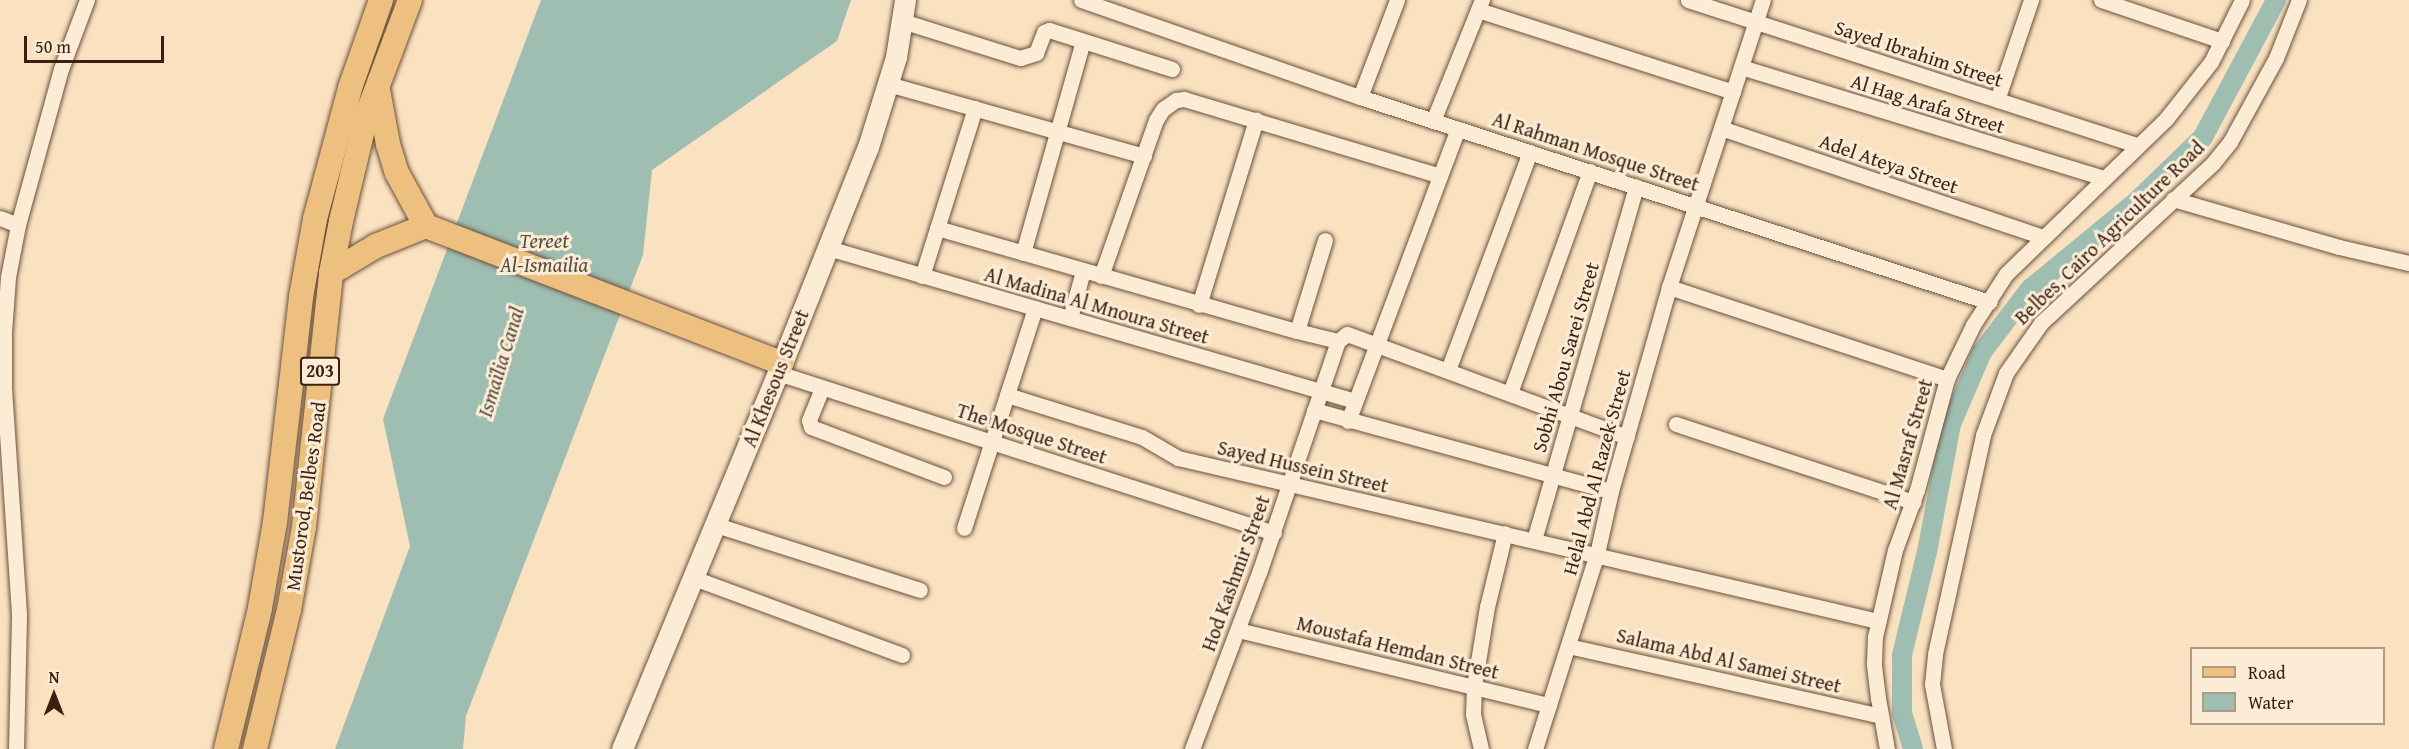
<!DOCTYPE html>
<meta charset="utf-8">
<style>
body{margin:0}
#map{position:relative;width:2409px;height:749px;overflow:hidden;background:#fae1bf;font-family:"Gentium Book Plus",serif}
div>[style]{position:absolute}
.water>*{inset:0;background:#9ebeb2}
.canal>*{height:20px;margin:-10px;padding:0 10px;transform-origin:10px;border-radius:10px;background:#9ebeb2}
.roads{filter:drop-shadow(0 0 2px #6b503c) drop-shadow(0 0 2px #6b503c)}
.street>*{height:15px;margin:-7.5px;padding:0 7.5px;transform-origin:7.5px;border-radius:7.5px;background:#fcecd5}
.secondary>*{height:21px;margin:-10.5px;padding:0 10.5px;transform-origin:10.5px;border-radius:10.5px;background:#fcecd5}
.primary>*{height:24px;margin:-12px;padding:0 12px;transform-origin:12px;border-radius:12px;background:#edc080}
span{translate:-50% -50%;white-space:nowrap;text-align:center;line-height:1.15;-webkit-text-stroke:6px #fcecd5;paint-order:stroke}
.shield-label span{padding:2px 4px;background:#fcecd5;border:2px solid;border-radius:4px;-webkit-text-stroke-width:0}
.shield-label{font-size:18px;color:#3b1f11;font-weight:700}
.street-label{font-size:20px;color:#3b1f11}
.water-label{font-size:21px;color:#594f41;font-style:italic}
.legend{position:absolute;left:2190px;top:647px;width:195px;height:78px;box-sizing:border-box;background:#fcecd5;border:2px solid #af9a87;margin:0;padding:8px 10px;list-style:none;font-size:18px;color:#3b1f11}
.legend li{display:flex;align-items:center;gap:12px;height:30px}
.legend b{width:30px;border:2px solid #af9a87}
.north{position:absolute;left:24px;top:665px;width:60px;height:60px;-webkit-text-stroke:4px #fcecd5;paint-order:stroke;rotate:0deg;font-size:16px;font-weight:700;line-height:24px;text-align:center;color:#3b1f11}
.north::after{content:'';display:block;margin:auto;width:21px;height:27px;background:#3b1f11;clip-path:polygon(50% 0,100% 100%,50% 72%,0 100%)}
.scale{position:absolute;left:24px;top:36px;width:140px;height:27px;box-sizing:border-box;border:3px solid #3b1f11;border-top:0;padding-left:8px;font-size:18px;line-height:21px;white-space:nowrap;color:#3b1f11;-webkit-text-stroke:4px #fcecd5;paint-order:stroke}
</style>
<div id="map">
<div class="water">
<div style="clip-path:polygon(541px 0,851px 0,837px 41px,652px 170px,643px 255px,466px 716px,463px 749px,335px 749px,410px 546px,383px 419px)"></div>
</div>
<div class="canal">
<div style="left:1913px;top:749px;width:38px;rotate:-107deg"></div>
<div style="left:1902px;top:713px;width:58px;rotate:-90deg"></div>
<div style="left:1902px;top:655px;width:106px;rotate:-76.4deg"></div>
<div style="left:1927px;top:552px;width:130px;rotate:-79.4deg"></div>
<div style="left:1951px;top:424px;width:78px;rotate:-66.7deg"></div>
<div style="left:1982px;top:352px;width:79px;rotate:-52.7deg"></div>
<div style="left:2030px;top:289px;width:137px;rotate:-39.4deg"></div>
<div style="left:2136px;top:202px;width:93px;rotate:-44.1deg"></div>
<div style="left:2203px;top:137px;width:155px;rotate:-61.9deg"></div>
</div>
<div class="roads">
<div class="street">
<div style="left:1081px;top:0;width:295px;rotate:19.2deg"></div>
<div style="left:1360px;top:97px;width:662px;rotate:18.05deg"></div>
<div style="left:1688px;top:0;width:471px;rotate:17.9deg"></div>
<div style="left:2101px;top:0;width:128px;rotate:18.7deg"></div>
<div style="left:1478px;top:10px;width:268px;rotate:17.8deg"></div>
<div style="left:902px;top:21px;width:124px;rotate:17.4deg"></div>
<div style="left:1020px;top:58px;width:17px;rotate:-17deg"></div>
<div style="left:1036px;top:53px;width:22px;rotate:-69deg"></div>
<div style="left:1044px;top:32px;width:5px;rotate:-22deg"></div>
<div style="left:1049px;top:30px;width:129px;rotate:17.6deg"></div>
<div style="left:1741px;top:67px;width:379px;rotate:17deg"></div>
<div style="left:888px;top:84px;width:266px;rotate:15.7deg"></div>
<div style="left:1360px;top:97px;width:104px;rotate:-69.1deg"></div>
<div style="left:1997px;top:100px;width:106px;rotate:-71.2deg"></div>
<div style="left:1433px;top:121px;width:131px;rotate:-68deg"></div>
<div style="left:1721px;top:128px;width:340px;rotate:18.7deg"></div>
<div style="left:2173px;top:199px;width:173px;rotate:16.1deg"></div>
<div style="left:2339px;top:247px;width:72px;rotate:12.9deg"></div>
<div style="left:0;top:218px;width:19px;rotate:21deg"></div>
<div style="left:937px;top:228px;width:374px;rotate:16deg"></div>
<div style="left:1297px;top:331px;width:42px;rotate:13.7deg"></div>
<div style="left:1338px;top:341px;width:11px;rotate:-38deg"></div>
<div style="left:1347px;top:334px;width:298px;rotate:20.2deg"></div>
<div style="left:828px;top:248px;width:549px;rotate:16.19deg"></div>
<div style="left:1023px;top:253px;width:220px;rotate:-74.2deg"></div>
<div style="left:922px;top:276px;width:176px;rotate:-72.5deg"></div>
<div style="left:1101px;top:276px;width:165px;rotate:-70.6deg"></div>
<div style="left:1156px;top:120px;width:13px;rotate:-58deg"></div>
<div style="left:1163px;top:109px;width:16px;rotate:-35deg"></div>
<div style="left:1176px;top:100px;width:8px;rotate:-7deg"></div>
<div style="left:1184px;top:99px;width:267px;rotate:16.7deg"></div>
<div style="left:1669px;top:287px;width:293px;rotate:18.3deg"></div>
<div style="left:1199px;top:305px;width:194px;rotate:-72.9deg"></div>
<div style="left:1070px;top:318px;width:49px;rotate:-74.5deg"></div>
<div style="left:1297px;top:331px;width:95px;rotate:-72.9deg"></div>
<div style="left:1448px;top:370px;width:233px;rotate:-69.4deg"></div>
<div style="left:778px;top:373px;width:521px;rotate:17.88deg"></div>
<div style="left:822px;top:388px;width:35px;rotate:112deg"></div>
<div style="left:809px;top:420px;width:7px;rotate:74deg"></div>
<div style="left:811px;top:427px;width:142px;rotate:20.6deg"></div>
<div style="left:1510px;top:393px;width:236px;rotate:-70.2deg"></div>
<div style="left:1007px;top:395px;width:141px;rotate:17.3deg"></div>
<div style="left:1142px;top:437px;width:42px;rotate:30.3deg"></div>
<div style="left:1178px;top:458px;width:719px;rotate:13.11deg"></div>
<div style="left:1314px;top:410px;width:308px;rotate:15.3deg"></div>
<div style="left:1348px;top:421px;width:312px;rotate:-69.4deg"></div>
<div style="left:1676px;top:424px;width:250px;rotate:18.2deg"></div>
<div style="left:713px;top:524px;width:217px;rotate:17.7deg"></div>
<div style="left:964px;top:528px;width:231px;rotate:-72.1deg"></div>
<div style="left:1534px;top:540px;width:368px;rotate:-73.9deg"></div>
<div style="left:691px;top:577px;width:225px;rotate:20.3deg"></div>
<div style="left:1238px;top:630px;width:320px;rotate:13.6deg"></div>
<div style="left:1568px;top:646px;width:321px;rotate:12.6deg"></div>
<div style="left:16px;top:749px;width:135px;rotate:-88.7deg"></div>
<div style="left:19px;top:614px;width:228px;rotate:-93.8deg"></div>
<div style="left:4px;top:386px;width:54px;rotate:-90deg"></div>
<div style="left:4px;top:332px;width:55px;rotate:-85.8deg"></div>
<div style="left:8px;top:277px;width:53px;rotate:-79.1deg"></div>
<div style="left:18px;top:225px;width:162px;rotate:-74.6deg"></div>
<div style="left:61px;top:69px;width:74px;rotate:-69.4deg"></div>
<div style="left:1192px;top:749px;width:191px;rotate:-69.2deg"></div>
<div style="left:1260px;top:570px;width:242px;rotate:-71.2deg"></div>
<div style="left:1481px;top:749px;width:36px;rotate:-103deg"></div>
<div style="left:1473px;top:714px;width:28px;rotate:-88deg"></div>
<div style="left:1474px;top:686px;width:80px;rotate:-80.7deg"></div>
<div style="left:1487px;top:607px;width:76px;rotate:-76.3deg"></div>
<div style="left:1535px;top:749px;width:205px;rotate:-72.4deg"></div>
<div style="left:1597px;top:554px;width:65px;rotate:-77.5deg"></div>
<div style="left:1611px;top:491px;width:212px;rotate:-74.1deg"></div>
<div style="left:1669px;top:287px;width:302px;rotate:-71.9deg"></div>
<div style="left:1887px;top:749px;width:52px;rotate:-100deg"></div>
<div style="left:1878px;top:698px;width:35px;rotate:-97deg"></div>
<div style="left:1874px;top:663px;width:26px;rotate:-88deg"></div>
<div style="left:1875px;top:637px;width:89px;rotate:-77.1deg"></div>
<div style="left:1895px;top:550px;width:64px;rotate:-69.9deg"></div>
<div style="left:1917px;top:490px;width:115px;rotate:-74.9deg"></div>
<div style="left:1947px;top:379px;width:60px;rotate:-64.3deg"></div>
<div style="left:1973px;top:325px;width:61px;rotate:-57.1deg"></div>
<div style="left:2006px;top:274px;width:223px;rotate:-44.1deg"></div>
<div style="left:2166px;top:119px;width:73px;rotate:-51.7deg"></div>
<div style="left:2211px;top:62px;width:69px;rotate:-63.4deg"></div>
<div style="left:1944px;top:749px;width:66px;rotate:-100.5deg"></div>
<div style="left:1932px;top:684px;width:30px;rotate:-84deg"></div>
<div style="left:1935px;top:654px;width:224px;rotate:-77.6deg"></div>
<div style="left:1983px;top:435px;width:66px;rotate:-69.6deg"></div>
<div style="left:2006px;top:373px;width:61px;rotate:-55deg"></div>
<div style="left:2041px;top:323px;width:235px;rotate:-42.9deg"></div>
<div style="left:2213px;top:163px;width:27px;rotate:-51deg"></div>
<div style="left:2230px;top:142px;width:96px;rotate:-61.3deg"></div>
<div style="left:2276px;top:58px;width:62px;rotate:-68.4deg"></div>
</div>
<div class="secondary">
<div style="left:622px;top:749px;width:407px;rotate:-67.5deg"></div>
<div style="left:778px;top:373px;width:243px;rotate:-68.3deg"></div>
<div style="left:868px;top:147px;width:94px;rotate:-72.7deg"></div>
<div style="left:896px;top:57px;width:58px;rotate:-81deg"></div>
</div>
<div class="primary">
<div style="left:378px;top:90px;width:55px;rotate:79.5deg"></div>
<div style="left:388px;top:144px;width:30px;rotate:73deg"></div>
<div style="left:397px;top:173px;width:60px;rotate:61.3deg"></div>
<div style="left:426px;top:226px;width:381px;rotate:21.1deg"></div>
<div style="left:331px;top:273px;width:52px;rotate:-31deg"></div>
<div style="left:376px;top:246px;width:54px;rotate:-21.8deg"></div>
<div style="left:226px;top:749px;width:145px;rotate:-76.4deg"></div>
<div style="left:260px;top:608px;width:87px;rotate:-80.1deg"></div>
<div style="left:275px;top:522px;width:226px;rotate:-83.4deg"></div>
<div style="left:301px;top:297px;width:79px;rotate:-79.8deg"></div>
<div style="left:315px;top:219px;width:136px;rotate:-75deg"></div>
<div style="left:350px;top:88px;width:93px;rotate:-70.6deg"></div>
<div style="left:255px;top:749px;width:143px;rotate:-76.3deg"></div>
<div style="left:289px;top:610px;width:84px;rotate:-79.8deg"></div>
<div style="left:304px;top:527px;width:255px;rotate:-83.9deg"></div>
<div style="left:331px;top:273px;width:53px;rotate:-79.1deg"></div>
<div style="left:341px;top:221px;width:107px;rotate:-76.5deg"></div>
<div style="left:366px;top:117px;width:125px;rotate:-69.4deg"></div>
</div>
</div>
<div class="shield-label">
<span style="left:320px;top:371px">203</span>
</div>
<div class="street-label">
<span style="left:1919px;top:53px;rotate:18deg">Sayed Ibrahim Street</span>
<span style="left:1928px;top:103px;rotate:17deg">Al Hag Arafa Street</span>
<span style="left:1596px;top:151px;rotate:18deg">Al Rahman Mosque Street</span>
<span style="left:1889px;top:163px;rotate:19deg">Adel Ateya Street</span>
<span style="left:2109px;top:232px;rotate:-44deg">Belbes, Cairo Agriculture Road</span>
<span style="left:1097px;top:305px;rotate:16deg">Al Madina Al Mnoura Street</span>
<span style="left:1565px;top:357px;rotate:-74deg">Sobhi Abou Sarei Street</span>
<span style="left:775px;top:378px;rotate:-68deg">Al Khesous Street</span>
<span style="left:1032px;top:433px;rotate:18deg">The Mosque Street</span>
<span style="left:1907px;top:444px;rotate:-74deg">Al Masraf Street</span>
<span style="left:1303px;top:466px;rotate:13deg">Sayed Hussein Street</span>
<span style="left:1596px;top:472px;rotate:-75deg">Helal Abd Al Razek Street</span>
<span style="left:305px;top:496px;rotate:-82deg">Mustorod, Belbes Road</span>
<span style="left:1235px;top:573px;rotate:-70deg">Hod Kashmir Street</span>
<span style="left:1398px;top:647px;rotate:14deg">Moustafa Hemdan Street</span>
<span style="left:1729px;top:660px;rotate:13deg">Salama Abd Al Samei Street</span>
</div>
<div class="water-label">
<span style="left:544px;top:253px">Tereet<br>Al-Ismailia</span>
<span style="left:501px;top:362px;rotate:-73deg">Ismaïlia Canal</span>
</div>
<ul class="legend">
<li><b style="height:8px;background:#edc080"></b>Road</li>
<li><b style="height:16px;background:#9ebeb2"></b>Water</li>
</ul>
<div class="north">N</div>
<div class="scale">50 m</div>
</div>
